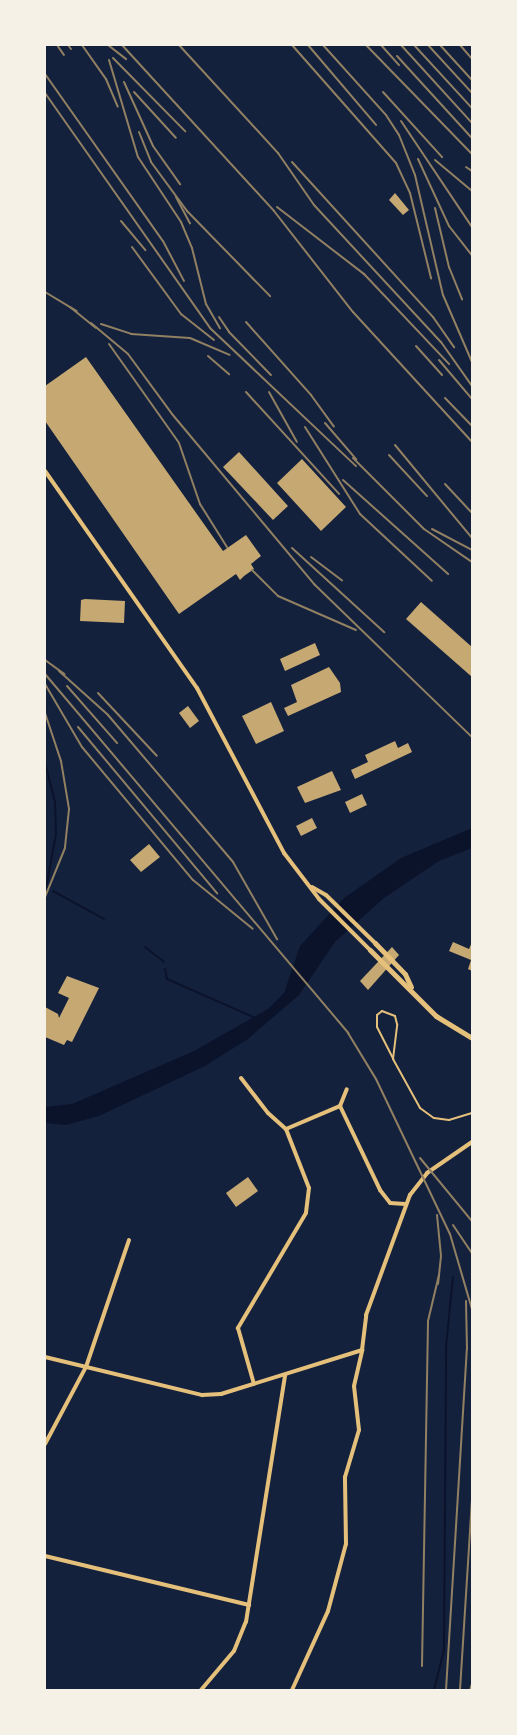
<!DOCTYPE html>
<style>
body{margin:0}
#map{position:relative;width:517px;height:1735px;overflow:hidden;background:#14213d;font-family:Manrope,sans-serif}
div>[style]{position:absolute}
.water>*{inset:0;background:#0b132b}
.stream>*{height:2px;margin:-1px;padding:0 1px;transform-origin:1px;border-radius:1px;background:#0b132b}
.building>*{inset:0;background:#c6a872}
.service>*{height:2px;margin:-1px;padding:0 1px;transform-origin:1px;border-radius:1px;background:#e5c07b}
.minor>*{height:4px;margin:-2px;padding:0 2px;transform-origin:2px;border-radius:2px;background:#e5c07b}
.tertiary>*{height:5px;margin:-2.5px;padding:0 2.5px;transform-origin:2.5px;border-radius:2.5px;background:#e5c07b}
.rail>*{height:2px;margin:-1px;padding:0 1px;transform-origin:1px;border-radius:1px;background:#918062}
span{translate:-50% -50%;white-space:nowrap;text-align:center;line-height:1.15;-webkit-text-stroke:6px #f6f1e7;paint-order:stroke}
.frame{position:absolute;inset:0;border:46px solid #f6f1e7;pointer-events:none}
</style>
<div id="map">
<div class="water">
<div style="clip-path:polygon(472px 828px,472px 848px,439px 861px,384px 898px,335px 942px,299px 995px,248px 1039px,205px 1066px,99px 1116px,66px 1125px,45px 1123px,45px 1107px,72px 1104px,194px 1051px,268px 1009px,284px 993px,300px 946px,344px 898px,401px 858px)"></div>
</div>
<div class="stream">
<div style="left:45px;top:763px;width:40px;rotate:75.6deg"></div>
<div style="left:55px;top:802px;width:32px;rotate:88deg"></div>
<div style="left:56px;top:834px;width:55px;rotate:100.5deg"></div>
<div style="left:53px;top:891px;width:58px;rotate:28.8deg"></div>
<div style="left:145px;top:947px;width:24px;rotate:38deg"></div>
<div style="left:165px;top:969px;width:10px;rotate:79deg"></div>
<div style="left:167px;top:979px;width:94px;rotate:23.8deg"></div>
<div style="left:434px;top:1690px;width:41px;rotate:-76deg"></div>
<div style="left:444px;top:1650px;width:303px;rotate:-89.6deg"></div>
<div style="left:446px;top:1347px;width:70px;rotate:-84.3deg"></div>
</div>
<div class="building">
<div style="clip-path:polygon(395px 193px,409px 210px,403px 215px,389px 200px)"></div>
<div style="clip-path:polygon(86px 357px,223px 551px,246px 535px,261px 556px,251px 564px,254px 569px,244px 576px,240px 580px,236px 574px,179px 614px,45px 421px,45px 386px)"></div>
<div style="clip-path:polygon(239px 452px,288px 506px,273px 520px,223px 467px)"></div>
<div style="clip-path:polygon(302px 459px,346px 507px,321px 531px,277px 483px)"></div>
<div style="clip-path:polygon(85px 599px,125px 601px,124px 623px,80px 621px,81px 600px)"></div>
<div style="clip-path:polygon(421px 602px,472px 647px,472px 677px,406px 619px)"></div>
<div style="clip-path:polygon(315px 643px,320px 655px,285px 671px,280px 659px)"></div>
<div style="clip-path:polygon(329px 667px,340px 683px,341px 692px,288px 716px,284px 708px,297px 702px,291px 685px)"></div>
<div style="clip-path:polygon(271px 702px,284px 731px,256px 744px,242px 716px)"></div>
<div style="clip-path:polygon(188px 706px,199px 721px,190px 728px,179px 713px)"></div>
<div style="clip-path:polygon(395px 741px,398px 748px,408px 743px,412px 752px,355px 779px,351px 770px,368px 762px,365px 755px)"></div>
<div style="clip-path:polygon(332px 771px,341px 790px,305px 803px,297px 787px)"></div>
<div style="clip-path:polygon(362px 794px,367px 805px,350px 813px,345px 802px)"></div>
<div style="clip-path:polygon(312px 818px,317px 828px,301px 836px,296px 826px)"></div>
<div style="clip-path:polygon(149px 844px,160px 857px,141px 872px,130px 860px)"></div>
<div style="clip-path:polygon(453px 942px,469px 949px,472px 942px,472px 971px,468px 969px,471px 960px,449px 951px)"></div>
<div style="clip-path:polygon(392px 947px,399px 955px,368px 990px,360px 981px)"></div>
<div style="clip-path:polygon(67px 976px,99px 988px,72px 1042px,67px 1040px,64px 1045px,45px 1037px,45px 1007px,58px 1014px,59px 1018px,69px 998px,58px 993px)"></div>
<div style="clip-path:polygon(248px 1177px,258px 1191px,236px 1207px,226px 1193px)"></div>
</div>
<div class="service">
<div style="left:393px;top:1059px;width:35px;rotate:-83deg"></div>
<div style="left:397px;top:1024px;width:8px;rotate:-104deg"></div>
<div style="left:395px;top:1016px;width:14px;rotate:-159deg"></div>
<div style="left:382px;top:1011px;width:6px;rotate:141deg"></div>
<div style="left:377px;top:1015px;width:12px;rotate:90deg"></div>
<div style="left:377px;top:1027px;width:36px;rotate:63deg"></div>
<div style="left:393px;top:1059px;width:56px;rotate:61.1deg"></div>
<div style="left:420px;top:1108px;width:17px;rotate:36deg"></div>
<div style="left:434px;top:1118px;width:15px;rotate:8deg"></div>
<div style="left:449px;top:1120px;width:24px;rotate:-17deg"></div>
</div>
<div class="minor">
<div style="left:45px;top:471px;width:265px;rotate:55deg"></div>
<div style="left:197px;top:688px;width:187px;rotate:62.2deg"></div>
<div style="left:284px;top:853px;width:58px;rotate:52.7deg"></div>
<div style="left:319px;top:899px;width:72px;rotate:45deg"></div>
<div style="left:312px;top:887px;width:16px;rotate:30deg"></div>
<div style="left:326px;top:895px;width:69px;rotate:44.4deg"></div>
<div style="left:241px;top:1078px;width:44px;rotate:52.4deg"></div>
<div style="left:268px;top:1113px;width:24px;rotate:42deg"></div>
<div style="left:286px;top:1129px;width:63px;rotate:68.7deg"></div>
<div style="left:309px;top:1188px;width:25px;rotate:97deg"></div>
<div style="left:306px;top:1213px;width:134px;rotate:120.6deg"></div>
<div style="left:238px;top:1328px;width:58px;rotate:74.1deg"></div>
<div style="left:340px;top:1106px;width:18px;rotate:-68deg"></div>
<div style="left:286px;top:1129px;width:59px;rotate:-23.1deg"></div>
<div style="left:340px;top:1106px;width:93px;rotate:64.5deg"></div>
<div style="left:380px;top:1190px;width:16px;rotate:52deg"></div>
<div style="left:390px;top:1203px;width:15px;rotate:4deg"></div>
<div style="left:45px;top:1357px;width:162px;rotate:13.6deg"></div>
<div style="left:202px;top:1395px;width:19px;rotate:-3deg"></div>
<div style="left:221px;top:1394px;width:148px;rotate:-17.3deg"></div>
<div style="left:362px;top:1350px;width:35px;rotate:-83deg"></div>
<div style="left:366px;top:1315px;width:128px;rotate:-69.9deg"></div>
<div style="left:410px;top:1195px;width:28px;rotate:-52deg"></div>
<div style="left:427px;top:1173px;width:55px;rotate:-34.6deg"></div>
<div style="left:45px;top:1444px;width:87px;rotate:-62deg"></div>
<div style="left:86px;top:1367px;width:134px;rotate:-71.3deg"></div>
<div style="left:45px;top:1556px;width:210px;rotate:13.5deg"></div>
<div style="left:201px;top:1690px;width:51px;rotate:-49.8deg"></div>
<div style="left:234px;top:1651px;width:31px;rotate:-68deg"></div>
<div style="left:246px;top:1622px;width:250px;rotate:-81deg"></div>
<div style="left:292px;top:1690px;width:87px;rotate:-65.5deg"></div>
<div style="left:328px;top:1611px;width:69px;rotate:-75deg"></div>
<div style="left:346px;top:1544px;width:67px;rotate:-90.9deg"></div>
<div style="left:345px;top:1477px;width:49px;rotate:-73.4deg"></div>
<div style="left:359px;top:1430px;width:44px;rotate:-96.5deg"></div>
<div style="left:354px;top:1386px;width:37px;rotate:-77deg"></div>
</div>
<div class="tertiary">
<div style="left:375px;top:943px;width:43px;rotate:45.9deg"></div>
<div style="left:405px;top:974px;width:14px;rotate:65deg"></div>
<div style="left:370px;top:950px;width:93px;rotate:45deg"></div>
<div style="left:436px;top:1016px;width:42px;rotate:31.4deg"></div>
</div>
<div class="rail">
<div style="left:57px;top:45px;width:12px;rotate:55deg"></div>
<div style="left:68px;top:45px;width:5px;rotate:53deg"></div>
<div style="left:82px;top:45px;width:42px;rotate:54.8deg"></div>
<div style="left:106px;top:79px;width:30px;rotate:67deg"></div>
<div style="left:108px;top:45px;width:23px;rotate:38deg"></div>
<div style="left:122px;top:45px;width:225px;rotate:47.5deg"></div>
<div style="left:274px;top:211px;width:128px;rotate:52deg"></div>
<div style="left:353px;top:312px;width:176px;rotate:47.5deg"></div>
<div style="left:179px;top:45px;width:147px;rotate:47.5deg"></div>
<div style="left:278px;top:153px;width:63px;rotate:55.3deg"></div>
<div style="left:314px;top:205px;width:187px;rotate:47.2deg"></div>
<div style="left:441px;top:342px;width:54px;rotate:54.8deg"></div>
<div style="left:292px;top:45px;width:157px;rotate:48.6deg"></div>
<div style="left:396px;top:163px;width:33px;rotate:65deg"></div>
<div style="left:410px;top:193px;width:88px;rotate:76.1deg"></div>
<div style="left:308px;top:45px;width:105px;rotate:49.6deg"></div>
<div style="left:323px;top:45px;width:94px;rotate:48deg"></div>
<div style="left:386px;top:115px;width:24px;rotate:57deg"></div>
<div style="left:399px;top:135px;width:43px;rotate:68.2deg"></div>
<div style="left:415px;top:175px;width:123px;rotate:76.9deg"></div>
<div style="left:443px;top:295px;width:73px;rotate:66.6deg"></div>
<div style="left:366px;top:45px;width:152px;rotate:45.8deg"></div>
<div style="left:381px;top:45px;width:27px;rotate:48deg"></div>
<div style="left:401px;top:45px;width:105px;rotate:47.7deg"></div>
<div style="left:414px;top:45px;width:86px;rotate:47.4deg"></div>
<div style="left:428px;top:45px;width:65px;rotate:47.5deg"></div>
<div style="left:440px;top:45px;width:47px;rotate:47.6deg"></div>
<div style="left:460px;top:45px;width:18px;rotate:49deg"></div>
<div style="left:397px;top:56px;width:111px;rotate:47.6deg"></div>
<div style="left:113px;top:58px;width:103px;rotate:45.4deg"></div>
<div style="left:109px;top:60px;width:101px;rotate:73.4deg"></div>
<div style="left:138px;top:157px;width:78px;rotate:56.5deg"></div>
<div style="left:181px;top:222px;width:28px;rotate:67deg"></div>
<div style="left:192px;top:248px;width:58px;rotate:76deg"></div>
<div style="left:206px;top:304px;width:28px;rotate:60deg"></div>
<div style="left:45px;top:74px;width:204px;rotate:54.8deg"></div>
<div style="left:163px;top:241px;width:45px;rotate:62.3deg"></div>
<div style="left:124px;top:82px;width:70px;rotate:65.6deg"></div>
<div style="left:153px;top:146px;width:47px;rotate:54.6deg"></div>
<div style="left:134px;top:92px;width:62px;rotate:47.6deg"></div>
<div style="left:383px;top:92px;width:88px;rotate:47.8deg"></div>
<div style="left:45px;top:93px;width:287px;rotate:54.9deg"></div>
<div style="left:210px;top:328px;width:201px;rotate:43.4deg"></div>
<div style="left:401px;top:121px;width:128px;rotate:56.2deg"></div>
<div style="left:139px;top:132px;width:32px;rotate:68deg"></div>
<div style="left:151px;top:162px;width:61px;rotate:53.7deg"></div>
<div style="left:187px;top:211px;width:119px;rotate:45.7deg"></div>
<div style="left:418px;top:159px;width:74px;rotate:65.2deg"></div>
<div style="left:449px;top:226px;width:37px;rotate:52deg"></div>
<div style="left:435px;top:160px;width:48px;rotate:40deg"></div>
<div style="left:292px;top:162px;width:210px;rotate:47.7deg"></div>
<div style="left:433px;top:317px;width:37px;rotate:55deg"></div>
<div style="left:466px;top:167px;width:7px;rotate:34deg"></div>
<div style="left:176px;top:197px;width:30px;rotate:62deg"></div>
<div style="left:277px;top:207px;width:110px;rotate:37.6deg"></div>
<div style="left:364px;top:274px;width:124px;rotate:46.6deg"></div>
<div style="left:435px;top:208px;width:61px;rotate:76.7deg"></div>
<div style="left:449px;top:267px;width:35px;rotate:68deg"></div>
<div style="left:121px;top:221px;width:38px;rotate:50deg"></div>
<div style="left:132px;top:247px;width:83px;rotate:53.8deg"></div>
<div style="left:181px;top:314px;width:42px;rotate:38.2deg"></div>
<div style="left:45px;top:292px;width:37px;rotate:31deg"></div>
<div style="left:70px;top:307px;width:33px;rotate:39deg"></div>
<div style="left:219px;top:317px;width:18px;rotate:56deg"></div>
<div style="left:229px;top:332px;width:60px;rotate:45.7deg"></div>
<div style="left:246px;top:322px;width:98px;rotate:48.3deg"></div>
<div style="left:311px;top:395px;width:39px;rotate:54deg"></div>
<div style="left:91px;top:323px;width:48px;rotate:40deg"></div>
<div style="left:128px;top:354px;width:74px;rotate:53.7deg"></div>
<div style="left:172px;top:414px;width:222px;rotate:50.1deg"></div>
<div style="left:314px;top:584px;width:220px;rotate:44.1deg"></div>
<div style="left:101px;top:324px;width:32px;rotate:18deg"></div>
<div style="left:131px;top:334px;width:59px;rotate:3.9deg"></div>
<div style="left:190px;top:338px;width:43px;rotate:23deg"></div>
<div style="left:109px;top:344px;width:121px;rotate:54.7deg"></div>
<div style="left:179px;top:443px;width:65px;rotate:71deg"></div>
<div style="left:200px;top:504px;width:51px;rotate:57.9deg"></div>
<div style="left:416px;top:346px;width:39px;rotate:48deg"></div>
<div style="left:208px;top:356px;width:28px;rotate:41deg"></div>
<div style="left:439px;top:360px;width:51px;rotate:49.8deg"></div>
<div style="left:246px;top:392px;width:138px;rotate:47.6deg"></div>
<div style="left:269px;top:392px;width:57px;rotate:60.8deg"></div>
<div style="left:445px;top:398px;width:39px;rotate:46deg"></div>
<div style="left:325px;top:423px;width:48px;rotate:49.3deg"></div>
<div style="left:305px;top:427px;width:103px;rotate:57.7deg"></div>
<div style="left:360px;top:514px;width:98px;rotate:42.9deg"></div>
<div style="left:395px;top:445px;width:121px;rotate:50.4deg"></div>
<div style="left:389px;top:455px;width:56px;rotate:47.2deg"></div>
<div style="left:353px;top:458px;width:100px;rotate:45deg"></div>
<div style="left:424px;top:529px;width:58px;rotate:34.5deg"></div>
<div style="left:343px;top:480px;width:141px;rotate:41.8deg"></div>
<div style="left:445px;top:484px;width:40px;rotate:47deg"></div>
<div style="left:432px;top:529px;width:45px;rotate:27.7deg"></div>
<div style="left:292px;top:548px;width:125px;rotate:42.4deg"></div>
<div style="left:311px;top:557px;width:39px;rotate:37deg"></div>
<div style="left:252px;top:570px;width:37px;rotate:45deg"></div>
<div style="left:278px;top:596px;width:85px;rotate:23.6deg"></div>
<div style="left:45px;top:660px;width:24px;rotate:36deg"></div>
<div style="left:59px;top:671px;width:66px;rotate:41.9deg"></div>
<div style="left:108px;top:715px;width:193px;rotate:49.6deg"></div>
<div style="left:233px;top:862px;width:89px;rotate:60.3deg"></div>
<div style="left:45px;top:674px;width:470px;rotate:49.8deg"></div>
<div style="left:348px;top:1033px;width:54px;rotate:58.7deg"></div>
<div style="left:376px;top:1079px;width:172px;rotate:64.5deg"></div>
<div style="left:450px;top:1234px;width:78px;rotate:73.7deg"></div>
<div style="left:45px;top:684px;width:73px;rotate:59.6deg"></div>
<div style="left:82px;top:747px;width:173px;rotate:50.2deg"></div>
<div style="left:193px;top:880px;width:77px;rotate:39.2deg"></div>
<div style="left:67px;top:686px;width:76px;rotate:48.7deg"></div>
<div style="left:98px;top:693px;width:86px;rotate:46.9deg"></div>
<div style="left:45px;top:713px;width:51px;rotate:71.6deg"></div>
<div style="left:61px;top:761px;width:49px;rotate:80.5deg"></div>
<div style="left:69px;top:809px;width:39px;rotate:96deg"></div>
<div style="left:65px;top:848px;width:53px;rotate:112.2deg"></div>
<div style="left:78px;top:727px;width:217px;rotate:50.1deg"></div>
<div style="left:420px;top:1158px;width:82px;rotate:50.5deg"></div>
<div style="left:437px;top:1215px;width:41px;rotate:84.4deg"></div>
<div style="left:441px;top:1256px;width:28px;rotate:96deg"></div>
<div style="left:453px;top:1225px;width:34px;rotate:56deg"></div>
<div style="left:422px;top:1666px;width:345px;rotate:-89deg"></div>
<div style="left:428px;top:1321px;width:47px;rotate:-76.6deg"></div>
<div style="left:446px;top:1690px;width:342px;rotate:-86.5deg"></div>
<div style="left:467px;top:1349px;width:48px;rotate:-91.2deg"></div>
<div style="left:460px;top:1690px;width:192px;rotate:-86.4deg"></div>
<div style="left:470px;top:1690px;width:6px;rotate:-72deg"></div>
</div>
<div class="frame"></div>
</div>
